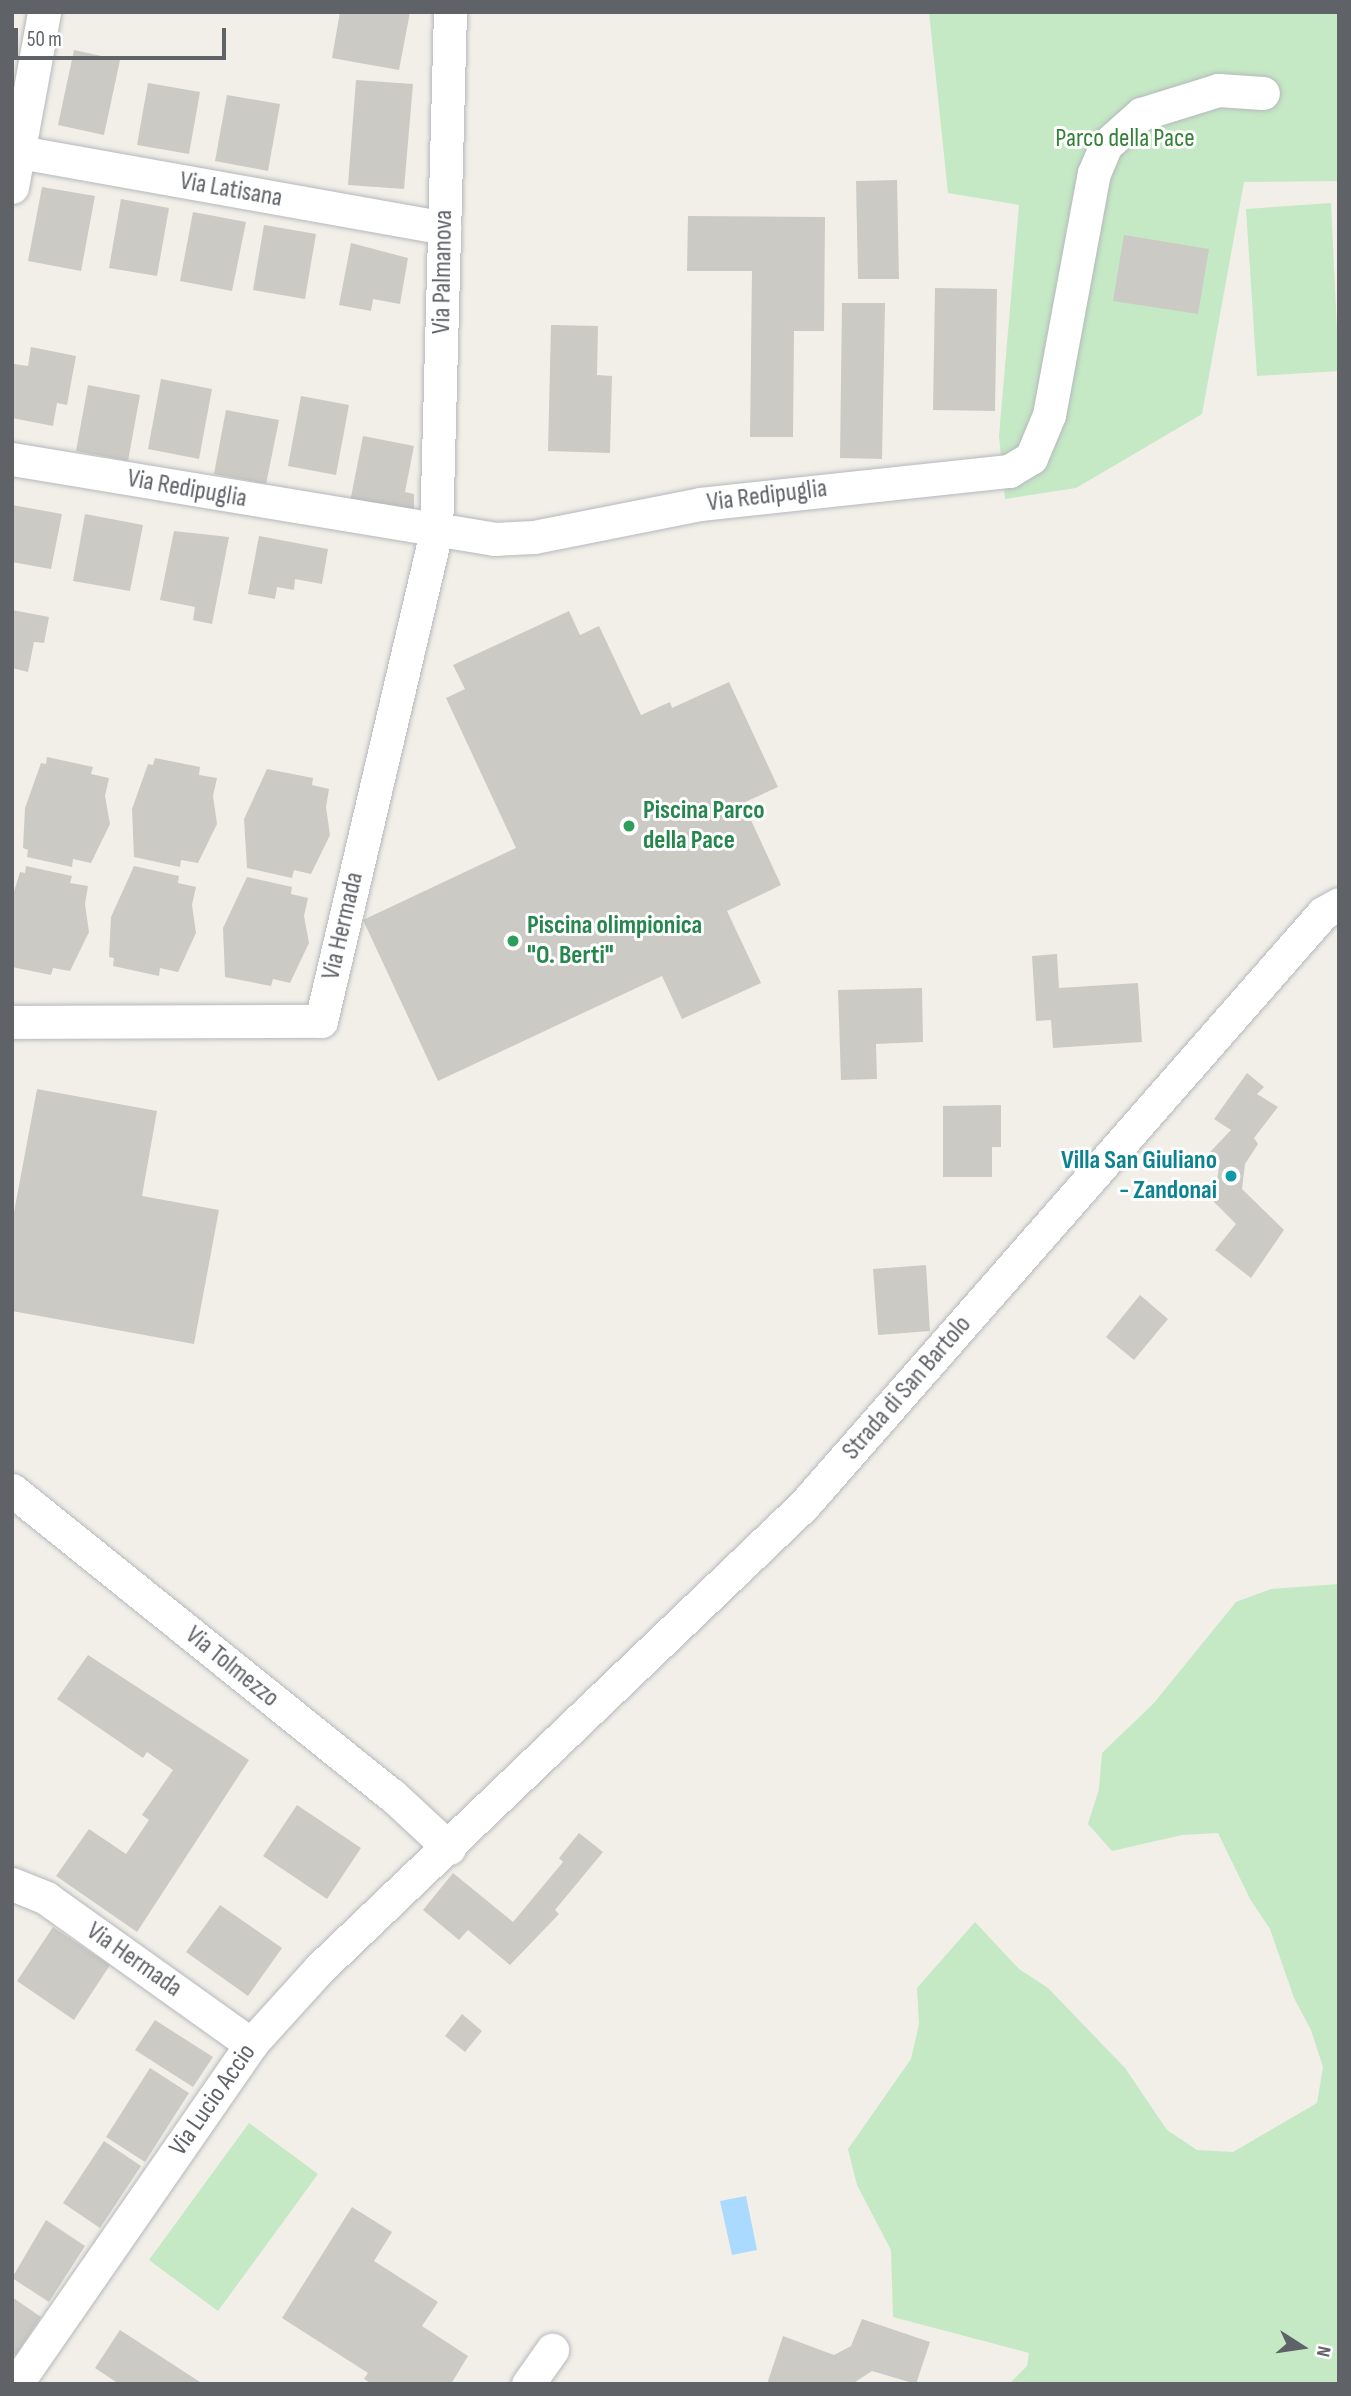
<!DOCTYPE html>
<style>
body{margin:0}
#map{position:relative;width:1351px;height:2396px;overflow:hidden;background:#f1efe8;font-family:"Sofia Sans Condensed",sans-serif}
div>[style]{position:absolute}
.green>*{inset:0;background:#c5e8c5}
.water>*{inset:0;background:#aadaff}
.building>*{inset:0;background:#cccac5}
.roads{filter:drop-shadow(0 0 2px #b5b8bc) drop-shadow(0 0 2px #b5b8bc)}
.street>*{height:33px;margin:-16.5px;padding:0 16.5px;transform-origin:16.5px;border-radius:16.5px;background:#fff}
.dots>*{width:19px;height:19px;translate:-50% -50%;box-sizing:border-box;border:4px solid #fff;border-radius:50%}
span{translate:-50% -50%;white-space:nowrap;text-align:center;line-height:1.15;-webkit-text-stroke:6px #fff;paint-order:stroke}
.park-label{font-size:26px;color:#348238}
.street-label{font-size:26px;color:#5f6368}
.leisure-label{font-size:26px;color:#27864d;font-weight:700}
.left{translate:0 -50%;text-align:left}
.culture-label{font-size:26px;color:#0d838f;font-weight:700}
.right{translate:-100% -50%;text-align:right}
.frame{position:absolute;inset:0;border:14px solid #5f6368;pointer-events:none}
.north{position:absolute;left:1267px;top:2312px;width:70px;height:70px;-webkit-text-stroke:5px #fff;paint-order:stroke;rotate:102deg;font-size:19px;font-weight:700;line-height:28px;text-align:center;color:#5f6368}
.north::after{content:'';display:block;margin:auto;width:24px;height:32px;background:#5f6368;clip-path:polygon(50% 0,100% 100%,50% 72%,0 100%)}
.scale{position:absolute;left:14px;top:28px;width:212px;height:32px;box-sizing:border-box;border:4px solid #5f6368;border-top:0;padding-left:9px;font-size:21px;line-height:24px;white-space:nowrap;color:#5f6368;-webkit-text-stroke:5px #fff;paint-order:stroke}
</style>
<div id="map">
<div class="green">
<div style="clip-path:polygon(929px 12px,1339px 12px,1339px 181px,1244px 182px,1202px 414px,1076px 488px,1005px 499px,999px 436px,1019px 205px,948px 193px)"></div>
<div style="clip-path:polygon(1331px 203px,1339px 371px,1257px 376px,1246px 209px)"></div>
<div style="clip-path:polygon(1339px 1584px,1339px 2384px,1009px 2384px,1027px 2366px,1029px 2353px,893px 2317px,891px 2250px,857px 2185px,848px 2149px,911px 2059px,919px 2024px,917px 1988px,975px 1922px,1019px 1969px,1048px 1988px,1125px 2068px,1167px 2130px,1197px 2150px,1233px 2152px,1317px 2103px,1323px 2067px,1311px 2030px,1294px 1998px,1270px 1929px,1250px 1899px,1218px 1833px,1182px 1835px,1112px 1851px,1088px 1824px,1099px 1789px,1102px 1753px,1154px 1703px,1236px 1602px,1271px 1589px)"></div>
<div style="clip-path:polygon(249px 2123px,318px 2174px,218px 2311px,149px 2260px)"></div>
</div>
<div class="water">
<div style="clip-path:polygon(746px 2196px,757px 2250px,732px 2255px,720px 2201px)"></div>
</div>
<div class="building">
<div style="clip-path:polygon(340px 12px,410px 12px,399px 70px,332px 58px)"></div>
<div style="clip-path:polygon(74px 50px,120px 60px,104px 135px,58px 125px)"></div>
<div style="clip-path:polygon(356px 80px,413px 84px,404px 189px,348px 185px)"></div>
<div style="clip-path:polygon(148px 83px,200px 92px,189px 154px,137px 145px)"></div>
<div style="clip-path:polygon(227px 95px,280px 104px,268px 171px,215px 161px)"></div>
<div style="clip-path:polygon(897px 180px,899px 279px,858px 279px,856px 181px)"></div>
<div style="clip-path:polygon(42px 187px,95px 196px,81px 271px,28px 261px)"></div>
<div style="clip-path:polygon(121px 199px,169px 208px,157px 276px,109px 268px)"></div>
<div style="clip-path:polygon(193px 212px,246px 222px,232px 291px,180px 281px)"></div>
<div style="clip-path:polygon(688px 216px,825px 217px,824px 331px,794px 331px,793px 437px,750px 437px,752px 271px,687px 271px)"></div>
<div style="clip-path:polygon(264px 225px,316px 234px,305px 299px,253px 290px)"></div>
<div style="clip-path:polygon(1124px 235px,1209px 249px,1198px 314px,1113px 301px)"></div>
<div style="clip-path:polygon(351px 243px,408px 258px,400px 304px,373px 299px,371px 311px,339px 305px)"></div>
<div style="clip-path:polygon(935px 288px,997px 289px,995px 411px,933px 410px)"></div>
<div style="clip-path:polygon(842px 303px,885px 303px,882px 459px,840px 458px)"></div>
<div style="clip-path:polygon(551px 325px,598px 326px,597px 375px,612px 376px,610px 453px,548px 451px)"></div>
<div style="clip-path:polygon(31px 347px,76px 356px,67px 405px,57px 403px,53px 426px,12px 418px,14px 364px,28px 366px)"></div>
<div style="clip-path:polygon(161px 379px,212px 389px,199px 459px,148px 449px)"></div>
<div style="clip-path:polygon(88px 385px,140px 395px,128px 461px,76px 451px)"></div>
<div style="clip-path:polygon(301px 396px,349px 405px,336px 475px,288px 466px)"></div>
<div style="clip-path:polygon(226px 410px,279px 420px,266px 484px,214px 474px)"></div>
<div style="clip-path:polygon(363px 436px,414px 446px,405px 492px,414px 494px,414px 513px,350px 502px)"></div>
<div style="clip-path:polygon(12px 505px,62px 514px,51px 569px,12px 562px)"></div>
<div style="clip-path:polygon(85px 514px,143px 525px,130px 591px,73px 581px)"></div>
<div style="clip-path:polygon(174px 531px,229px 537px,212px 624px,193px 620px,195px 607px,160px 600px)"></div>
<div style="clip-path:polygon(259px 536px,328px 549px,322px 584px,295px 579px,294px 590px,277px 587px,275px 599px,248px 594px)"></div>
<div style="clip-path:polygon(12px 610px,49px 617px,44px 643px,34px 642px,28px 672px,12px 668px)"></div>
<div style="clip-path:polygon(569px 611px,580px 635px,599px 626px,641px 715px,670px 702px,672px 708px,729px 682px,778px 787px,743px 803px,781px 885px,727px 911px,761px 983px,682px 1019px,662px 976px,438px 1081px,363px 920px,516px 848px,446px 698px,465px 689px,453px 665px)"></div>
<div style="clip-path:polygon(47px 757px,93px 767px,91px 774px,109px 778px,105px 796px,110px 824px,91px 863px,73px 859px,72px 867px,27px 857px,28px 850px,23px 848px,25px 808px,41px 763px,46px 764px)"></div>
<div style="clip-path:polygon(155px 758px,200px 767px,199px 775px,217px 778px,213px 796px,217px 824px,198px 863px,181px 860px,180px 867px,134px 857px,132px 809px,148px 764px,153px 765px)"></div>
<div style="clip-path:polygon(267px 769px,313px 778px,312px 785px,329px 789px,326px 807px,330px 835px,311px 874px,294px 870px,292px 878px,247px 868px,244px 819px)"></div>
<div style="clip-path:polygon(26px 866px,72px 876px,70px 883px,88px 886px,85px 904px,89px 932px,70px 971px,53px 968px,51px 975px,12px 967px,12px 898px,20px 872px,25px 873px)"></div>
<div style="clip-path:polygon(134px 866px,179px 876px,178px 883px,196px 887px,192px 905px,196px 933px,178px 972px,160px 968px,159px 976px,113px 966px,114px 958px,109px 957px,111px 917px)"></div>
<div style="clip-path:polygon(247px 877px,292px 887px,291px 894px,308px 898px,304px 916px,309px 943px,290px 983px,273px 979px,271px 986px,225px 977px,223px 928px)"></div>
<div style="clip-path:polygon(1057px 954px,1059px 988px,1138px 983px,1142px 1042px,1053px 1048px,1051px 1020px,1036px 1021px,1032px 956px)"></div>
<div style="clip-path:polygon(922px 988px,923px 1042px,876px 1044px,877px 1079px,841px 1080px,838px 990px)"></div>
<div style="clip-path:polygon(1247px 1073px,1264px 1087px,1257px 1094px,1278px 1107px,1254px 1138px,1258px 1144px,1245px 1164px,1242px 1189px,1284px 1230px,1251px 1278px,1215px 1250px,1236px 1224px,1214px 1202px,1220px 1160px,1210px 1152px,1231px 1130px,1214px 1119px)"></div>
<div style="clip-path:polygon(37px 1089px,157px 1111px,142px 1196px,219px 1210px,194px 1344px,12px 1311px,12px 1223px)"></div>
<div style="clip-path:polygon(1001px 1105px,1001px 1147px,992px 1147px,992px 1177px,943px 1177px,943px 1106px)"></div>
<div style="clip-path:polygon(926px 1265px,930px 1331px,878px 1335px,873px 1269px)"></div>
<div style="clip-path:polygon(1140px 1295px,1168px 1319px,1134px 1360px,1106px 1337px)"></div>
<div style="clip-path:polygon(88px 1655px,249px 1760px,137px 1932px,56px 1876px,89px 1829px,126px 1854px,149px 1820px,142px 1815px,173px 1770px,147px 1752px,143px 1758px,57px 1699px)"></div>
<div style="clip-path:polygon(297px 1805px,361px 1848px,327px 1899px,263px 1856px)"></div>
<div style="clip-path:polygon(579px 1833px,603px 1852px,555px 1910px,559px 1914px,510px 1965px,468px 1930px,459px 1940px,423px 1910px,453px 1873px,513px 1922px,563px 1862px,559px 1858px)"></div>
<div style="clip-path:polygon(220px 1905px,282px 1948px,248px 1996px,186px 1952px)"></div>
<div style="clip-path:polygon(53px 1927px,110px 1965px,74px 2020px,17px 1981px)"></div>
<div style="clip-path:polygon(462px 2014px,482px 2031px,465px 2052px,445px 2036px)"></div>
<div style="clip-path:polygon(155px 2020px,213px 2057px,193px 2087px,135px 2050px)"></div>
<div style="clip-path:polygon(150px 2068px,189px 2093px,145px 2162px,106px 2137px)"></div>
<div style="clip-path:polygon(104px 2141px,141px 2166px,100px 2228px,63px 2203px)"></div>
<div style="clip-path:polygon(352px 2207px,392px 2232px,374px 2261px,438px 2302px,422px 2326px,468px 2356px,451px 2384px,372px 2384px,364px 2379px,368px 2373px,282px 2318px)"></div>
<div style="clip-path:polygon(46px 2220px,85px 2246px,49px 2302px,12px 2278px)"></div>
<div style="clip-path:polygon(12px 2297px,41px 2317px,16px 2355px,12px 2353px)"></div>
<div style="clip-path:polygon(862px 2319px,930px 2342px,916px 2384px,872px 2371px,852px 2384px,767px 2384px,783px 2336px,834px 2355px,851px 2346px)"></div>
<div style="clip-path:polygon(120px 2330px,203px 2384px,119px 2384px,95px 2368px)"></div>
</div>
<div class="roads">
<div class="street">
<div style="left:19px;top:152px;width:432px;rotate:10.1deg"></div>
<div style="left:12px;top:187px;width:178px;rotate:-79.6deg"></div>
<div style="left:12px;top:459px;width:489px;rotate:9.4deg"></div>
<div style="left:494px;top:539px;width:40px;rotate:-2.9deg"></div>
<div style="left:534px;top:537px;width:169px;rotate:-11.2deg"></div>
<div style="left:700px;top:504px;width:311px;rotate:-6.1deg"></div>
<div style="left:1009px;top:471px;width:26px;rotate:-31deg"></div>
<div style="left:1031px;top:458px;width:47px;rotate:-67.3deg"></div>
<div style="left:1049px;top:415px;width:246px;rotate:-79.5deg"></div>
<div style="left:1094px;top:173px;width:30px;rotate:-67deg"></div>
<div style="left:1106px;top:145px;width:47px;rotate:-41.5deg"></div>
<div style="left:1141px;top:114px;width:81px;rotate:-17.3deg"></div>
<div style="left:1218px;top:90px;width:45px;rotate:3.8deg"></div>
<div style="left:12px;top:1022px;width:309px;rotate:-0.2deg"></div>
<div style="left:321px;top:1021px;width:502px;rotate:-76.77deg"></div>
<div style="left:436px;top:532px;width:520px;rotate:-88.46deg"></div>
<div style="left:12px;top:1490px;width:487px;rotate:38.8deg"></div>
<div style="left:392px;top:1795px;width:78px;rotate:42.9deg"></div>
<div style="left:12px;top:1884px;width:37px;rotate:22deg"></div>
<div style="left:46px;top:1898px;width:252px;rotate:35.5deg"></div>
<div style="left:16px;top:2384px;width:413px;rotate:-55.3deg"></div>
<div style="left:251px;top:2044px;width:103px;rotate:-47.8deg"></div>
<div style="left:320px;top:1968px;width:670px;rotate:-43.73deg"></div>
<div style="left:804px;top:1505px;width:787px;rotate:-48.76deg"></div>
<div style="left:1323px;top:913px;width:18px;rotate:-29deg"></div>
<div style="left:528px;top:2384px;width:42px;rotate:-54.8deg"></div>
</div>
</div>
<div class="dots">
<div style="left:629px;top:826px;background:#2e9e5b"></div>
<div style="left:513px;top:941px;background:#2e9e5b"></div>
<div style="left:1231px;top:1176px;background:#0f9aa8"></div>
</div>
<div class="park-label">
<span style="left:1125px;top:139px">Parco della Pace</span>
</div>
<div class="street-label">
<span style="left:231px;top:190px;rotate:10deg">Via Latisana</span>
<span style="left:443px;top:272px;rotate:-89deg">Via Palmanova</span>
<span style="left:187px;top:489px;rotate:10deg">Via Redipuglia</span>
<span style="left:767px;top:496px;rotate:-7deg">Via Redipuglia</span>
<span style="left:343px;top:926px;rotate:-77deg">Via Hermada</span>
<span style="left:907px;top:1388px;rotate:-49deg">Strada di San Bartolo</span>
<span style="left:232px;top:1667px;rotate:39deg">Via Tolmezzo</span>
<span style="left:134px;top:1960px;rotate:35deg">Via Hermada</span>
<span style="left:213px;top:2100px;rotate:-55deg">Via Lucio Accio</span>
</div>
<div class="leisure-label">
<span class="left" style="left:643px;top:826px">Piscina Parco<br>della Pace</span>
<span class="left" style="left:527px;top:941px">Piscina olimpionica<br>"O. Berti"</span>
</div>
<div class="culture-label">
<span class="right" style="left:1217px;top:1176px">Villa San Giuliano<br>- Zandonai</span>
</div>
<div class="frame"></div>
<div class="north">N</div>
<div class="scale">50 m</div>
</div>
